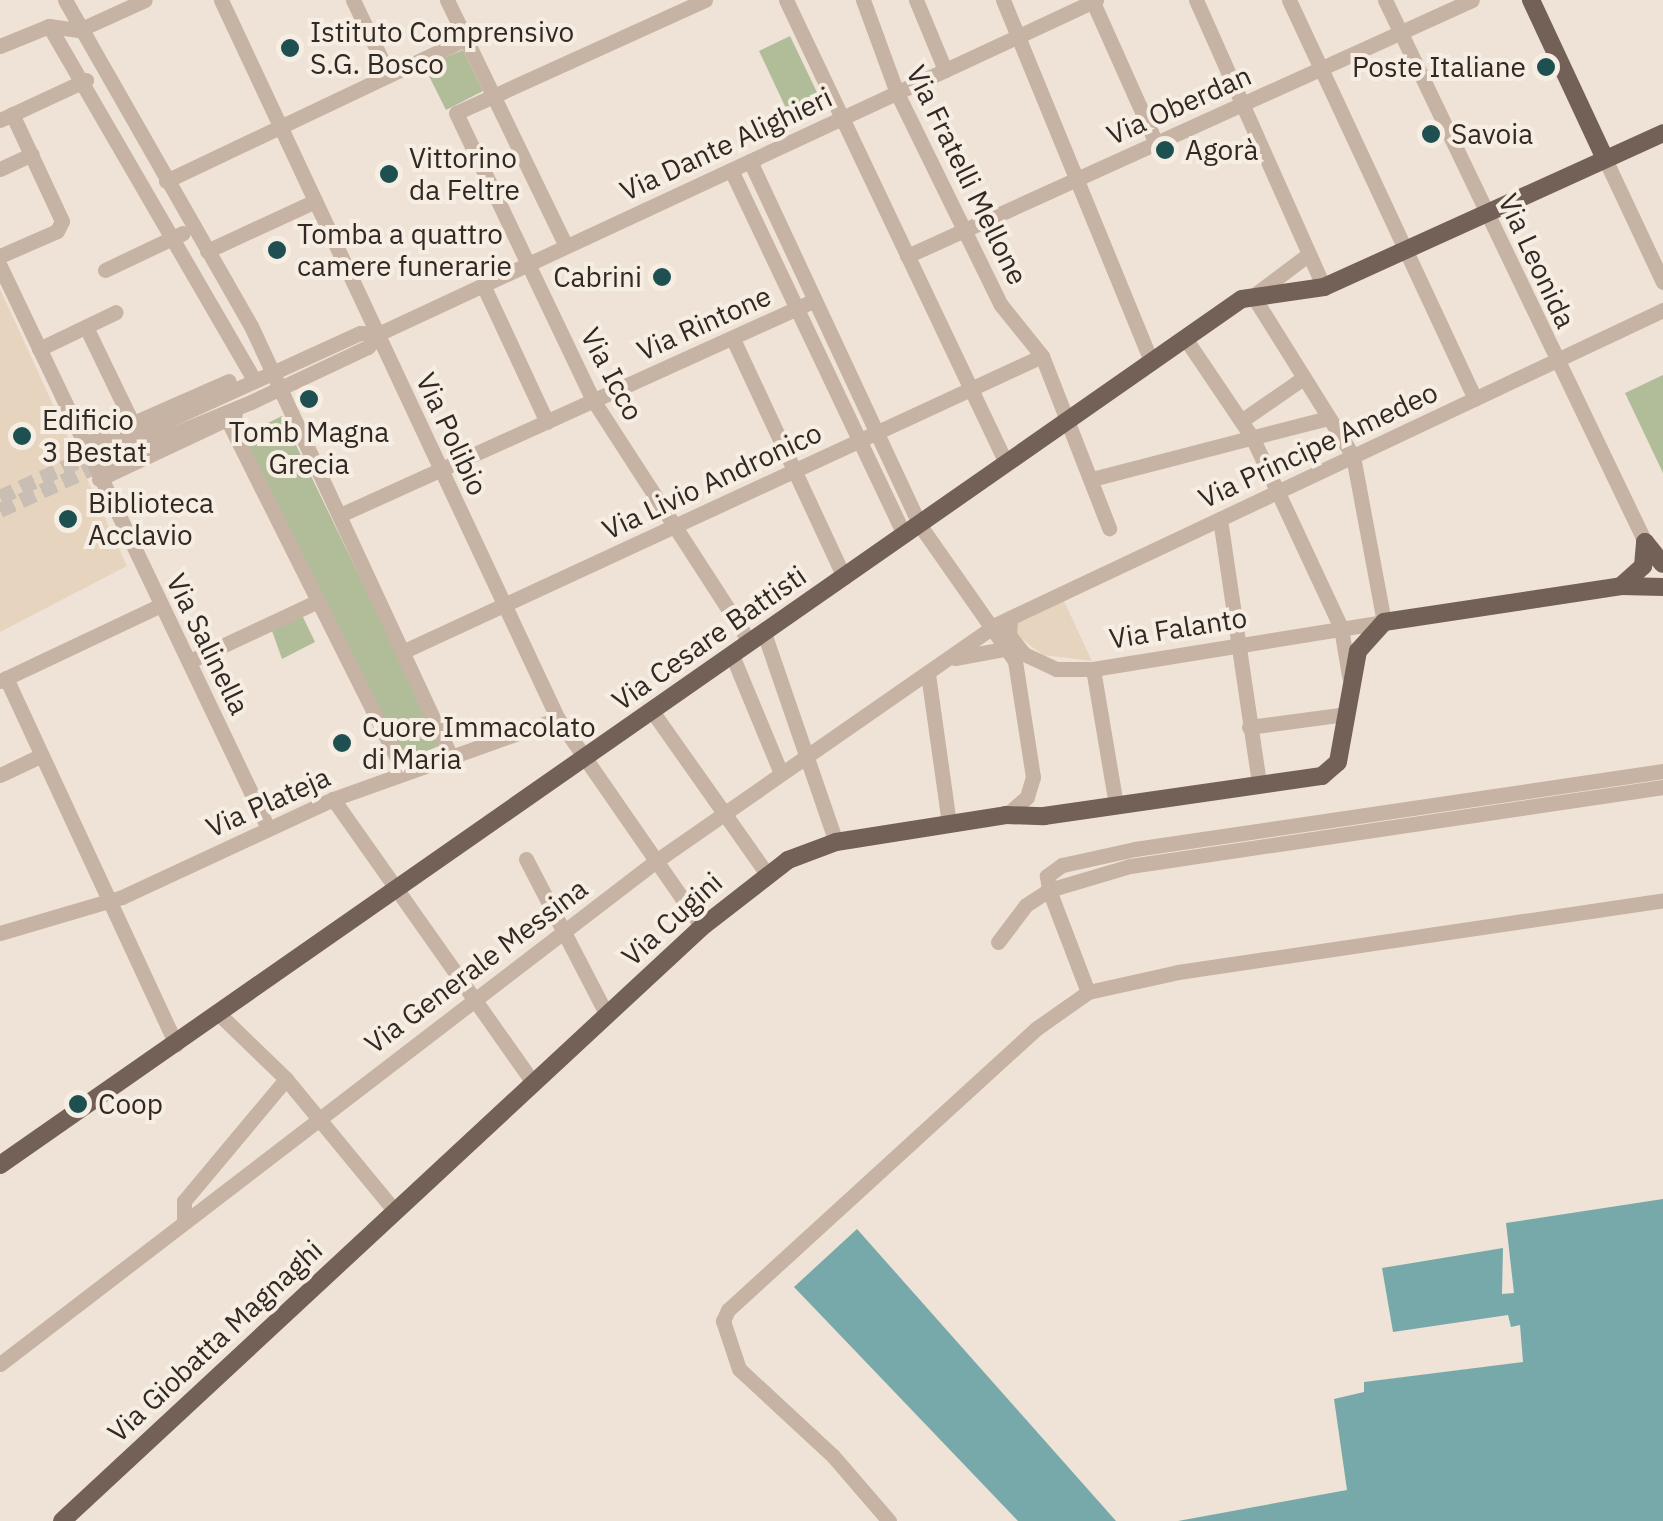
<!DOCTYPE html>
<meta charset="utf-8">
<style>
body{margin:0}
#map{position:relative;width:1663px;height:1521px;overflow:hidden;background:#efe3d7;font-family:"IBM Plex Sans",sans-serif}
div>[style]{position:absolute}
.green>*{inset:0;background:#b1bd99}
.plaza>*{inset:0;background:#e7d4bf}
.water>*{inset:0;background:#78a9aa}
.minor-tunnel>*{height:15px;margin-top:-7.5px;transform-origin:0;background:repeating-linear-gradient(90deg,#c9beb3 0 15px,transparent 0 23px)}
.minor>*{height:15px;margin:-7.5px;padding:0 7.5px;transform-origin:7.5px;border-radius:7.5px;background:#c6b3a4}
.major>*{height:18px;margin:-9px;padding:0 9px;transform-origin:9px;border-radius:9px;background:#736057}
.dots>*{width:28px;height:28px;translate:-50% -50%;box-sizing:border-box;border:5px solid #f7eee3;border-radius:50%}
span{translate:-50% -50%;white-space:nowrap;text-align:center;line-height:1.15;-webkit-text-stroke:8px #f7eee3;paint-order:stroke}
.poi-label{font-size:28px;color:#322925}
.left{translate:0 -50%;text-align:left}
.right{translate:-100% -50%;text-align:right}
.street-label{font-size:28px;color:#322925}
</style>
<div id="map">
<div class="green">
<div style="clip-path:polygon(790px 36px,824px 107px,792px 121px,759px 51px)"></div>
<div style="clip-path:polygon(463px 50px,483px 91px,446px 110px,424px 66px)"></div>
<div style="clip-path:polygon(1663px 375px,1663px 473px,1625px 393px)"></div>
<div style="clip-path:polygon(282px 416px,441px 745px,404px 761px,241px 436px)"></div>
<div style="clip-path:polygon(301px 613px,315px 642px,282px 659px,271px 628px)"></div>
</div>
<div class="plaza">
<div style="clip-path:polygon(0 289px,127px 566px,0 632px)"></div>
<div style="clip-path:polygon(1063px 599px,1092px 661px,1043px 655px,1014px 633px,1019px 618px)"></div>
</div>
<div class="water">
<div style="clip-path:polygon(1663px 1199px,1663px 1521px,1178px 1521px,1347px 1490px,1334px 1399px,1364px 1392px,1364px 1382px,1523px 1362px,1520px 1325px,1511px 1327px,1508px 1315px,1393px 1332px,1382px 1268px,1503px 1248px,1502px 1294px,1514px 1293px,1506px 1223px)"></div>
<div style="clip-path:polygon(857px 1229px,1116px 1521px,1018px 1521px,794px 1287px)"></div>
</div>
<div class="minor-tunnel">
<div style="left:0;top:497px;width:110px;rotate:-24.7deg"></div>
<div style="left:0;top:510px;width:115px;rotate:-24.6deg"></div>
</div>
<div class="minor">
<div style="left:65px;top:0;width:375px;rotate:60.3deg"></div>
<div style="left:251px;top:326px;width:472px;rotate:65.1deg"></div>
<div style="left:221px;top:0;width:794px;rotate:64.89deg"></div>
<div style="left:558px;top:719px;width:253px;rotate:55.3deg"></div>
<div style="left:353px;top:0;width:83px;rotate:64.4deg"></div>
<div style="left:447px;top:0;width:273px;rotate:64.2deg"></div>
<div style="left:705px;top:0;width:273px;rotate:155.6deg"></div>
<div style="left:456px;top:113px;width:318px;rotate:64.5deg"></div>
<div style="left:593px;top:400px;width:289px;rotate:57.1deg"></div>
<div style="left:786px;top:0;width:513px;rotate:64.58deg"></div>
<div style="left:863px;top:0;width:99px;rotate:69.9deg"></div>
<div style="left:897px;top:93px;width:236px;rotate:63.9deg"></div>
<div style="left:1001px;top:305px;width:65px;rotate:51.2deg"></div>
<div style="left:1042px;top:356px;width:185px;rotate:68.7deg"></div>
<div style="left:916px;top:0;width:76px;rotate:67.5deg"></div>
<div style="left:1003px;top:0;width:390px;rotate:67.7deg"></div>
<div style="left:1092px;top:0;width:157px;rotate:65.9deg"></div>
<div style="left:1196px;top:0;width:314px;rotate:66deg"></div>
<div style="left:1289px;top:0;width:440px;rotate:65deg"></div>
<div style="left:1385px;top:0;width:601px;rotate:64.37deg"></div>
<div style="left:49px;top:26px;width:408px;rotate:59.9deg"></div>
<div style="left:0;top:46px;width:53px;rotate:-22.2deg"></div>
<div style="left:49px;top:26px;width:30px;rotate:8deg"></div>
<div style="left:79px;top:30px;width:72px;rotate:-24.4deg"></div>
<div style="left:0;top:120px;width:95px;rotate:-24.9deg"></div>
<div style="left:1605px;top:159px;width:136px;rotate:64.8deg"></div>
<div style="left:750px;top:161px;width:400px;rotate:65deg"></div>
<div style="left:919px;top:524px;width:167px;rotate:55deg"></div>
<div style="left:1015px;top:661px;width:117px;rotate:81.2deg"></div>
<div style="left:1033px;top:777px;width:21px;rotate:107deg"></div>
<div style="left:1027px;top:797px;width:28px;rotate:139deg"></div>
<div style="left:0;top:169px;width:35px;rotate:-25deg"></div>
<div style="left:731px;top:170px;width:404px;rotate:64.6deg"></div>
<div style="left:166px;top:181px;width:333px;rotate:-25.4deg"></div>
<div style="left:207px;top:251px;width:119px;rotate:-24.8deg"></div>
<div style="left:0;top:256px;width:62px;rotate:-23.7deg"></div>
<div style="left:57px;top:231px;width:11px;rotate:-63deg"></div>
<div style="left:62px;top:221px;width:118px;rotate:-115deg"></div>
<div style="left:907px;top:256px;width:620px;rotate:-24.38deg"></div>
<div style="left:0;top:266px;width:623px;rotate:64.51deg"></div>
<div style="left:105px;top:270px;width:86px;rotate:-25.4deg"></div>
<div style="left:483px;top:285px;width:151px;rotate:65deg"></div>
<div style="left:86px;top:327px;width:106px;rotate:64.2deg"></div>
<div style="left:1185px;top:338px;width:122px;rotate:56deg"></div>
<div style="left:1253px;top:439px;width:208px;rotate:65deg"></div>
<div style="left:1341px;top:628px;width:49px;rotate:80.5deg"></div>
<div style="left:733px;top:339px;width:263px;rotate:65deg"></div>
<div style="left:39px;top:349px;width:85px;rotate:-25.7deg"></div>
<div style="left:228px;top:421px;width:394px;rotate:63.4deg"></div>
<div style="left:1241px;top:421px;width:75px;rotate:-34.7deg"></div>
<div style="left:83px;top:445px;width:159px;rotate:-23.7deg"></div>
<div style="left:103px;top:450px;width:282px;rotate:-24.5deg"></div>
<div style="left:360px;top:333px;width:18px;rotate:3deg"></div>
<div style="left:108px;top:461px;width:155px;rotate:-22.4deg"></div>
<div style="left:251px;top:402px;width:129px;rotate:-25.2deg"></div>
<div style="left:368px;top:347px;width:16px;rotate:-52deg"></div>
<div style="left:378px;top:334px;width:792px;rotate:-24.95deg"></div>
<div style="left:99px;top:479px;width:150px;rotate:-25.2deg"></div>
<div style="left:1092px;top:479px;width:244px;rotate:-14.5deg"></div>
<div style="left:340px;top:515px;width:521px;rotate:-24.35deg"></div>
<div style="left:1220px;top:519px;width:266px;rotate:81.6deg"></div>
<div style="left:1010px;top:618px;width:17px;rotate:93deg"></div>
<div style="left:1009px;top:635px;width:24px;rotate:52deg"></div>
<div style="left:1024px;top:654px;width:35px;rotate:25deg"></div>
<div style="left:1056px;top:669px;width:37px"></div>
<div style="left:1093px;top:669px;width:295px;rotate:-9.2deg"></div>
<div style="left:1384px;top:622px;width:169px;rotate:-100.6deg"></div>
<div style="left:1353px;top:456px;width:189px;rotate:-122deg"></div>
<div style="left:1253px;top:296px;width:70px;rotate:-36.9deg"></div>
<div style="left:764px;top:633px;width:221px;rotate:71deg"></div>
<div style="left:402px;top:652px;width:705px;rotate:-24.82deg"></div>
<div style="left:732px;top:655px;width:126px;rotate:67.5deg"></div>
<div style="left:955px;top:658px;width:56px;rotate:-10.3deg"></div>
<div style="left:190px;top:661px;width:139px;rotate:-25.1deg"></div>
<div style="left:1093px;top:669px;width:138px;rotate:80.4deg"></div>
<div style="left:928px;top:674px;width:151px;rotate:82deg"></div>
<div style="left:6px;top:678px;width:404px;rotate:65.1deg"></div>
<div style="left:0;top:681px;width:178px;rotate:-25.3deg"></div>
<div style="left:652px;top:711px;width:199px;rotate:54.8deg"></div>
<div style="left:1249px;top:727px;width:99px;rotate:-7.6deg"></div>
<div style="left:1663px;top:771px;width:534px;rotate:171.6deg"></div>
<div style="left:1135px;top:849px;width:75px;rotate:167.6deg"></div>
<div style="left:1062px;top:865px;width:19px;rotate:144deg"></div>
<div style="left:1047px;top:876px;width:14px;rotate:82deg"></div>
<div style="left:1049px;top:890px;width:84px;rotate:-16.5deg"></div>
<div style="left:1130px;top:866px;width:539px;rotate:-8.43deg"></div>
<div style="left:0;top:775px;width:44px;rotate:-25.4deg"></div>
<div style="left:333px;top:799px;width:347px;rotate:54.8deg"></div>
<div style="left:526px;top:859px;width:176px;rotate:62.6deg"></div>
<div style="left:0;top:933px;width:127px;rotate:-16.4deg"></div>
<div style="left:122px;top:897px;width:233px;rotate:-24.9deg"></div>
<div style="left:333px;top:799px;width:239px;rotate:-19.6deg"></div>
<div style="left:998px;top:942px;width:46px;rotate:-52.9deg"></div>
<div style="left:1026px;top:905px;width:27px;rotate:-33deg"></div>
<div style="left:1049px;top:890px;width:109px;rotate:69.1deg"></div>
<div style="left:219px;top:1014px;width:93px;rotate:44.1deg"></div>
<div style="left:286px;top:1079px;width:171px;rotate:50.5deg"></div>
<div style="left:184px;top:1218px;width:17px;rotate:-90deg"></div>
<div style="left:184px;top:1201px;width:159px;rotate:-50.1deg"></div>
<div style="left:0;top:1364px;width:827px;rotate:-37.48deg"></div>
<div style="left:656px;top:861px;width:413px;rotate:-34.8deg"></div>
<div style="left:995px;top:625px;width:739px;rotate:-25.25deg"></div>
<div style="left:889px;top:1521px;width:86px;rotate:-130.7deg"></div>
<div style="left:833px;top:1456px;width:128px;rotate:-137.2deg"></div>
<div style="left:739px;top:1369px;width:51px;rotate:-108.4deg"></div>
<div style="left:723px;top:1321px;width:12px;rotate:-66deg"></div>
<div style="left:728px;top:1310px;width:418px;rotate:-42.4deg"></div>
<div style="left:1037px;top:1028px;width:62px;rotate:-35.2deg"></div>
<div style="left:1088px;top:992px;width:92px;rotate:-12.5deg"></div>
<div style="left:1178px;top:972px;width:490px;rotate:-8.4deg"></div>
</div>
<div class="major">
<div style="left:1531px;top:0;width:175px;rotate:65deg"></div>
<div style="left:1645px;top:542px;width:28px;rotate:51deg"></div>
<div style="left:1621px;top:586px;width:42px;rotate:1.4deg"></div>
<div style="left:0;top:1165px;width:1514px;rotate:-34.89deg"></div>
<div style="left:1242px;top:299px;width:83px;rotate:-8.3deg"></div>
<div style="left:1324px;top:287px;width:372px;rotate:-24.4deg"></div>
<div style="left:62px;top:1521px;width:873px;rotate:-42.87deg"></div>
<div style="left:702px;top:927px;width:109px;rotate:-37.9deg"></div>
<div style="left:788px;top:860px;width:51px;rotate:-20.6deg"></div>
<div style="left:836px;top:842px;width:172px;rotate:-9deg"></div>
<div style="left:1006px;top:815px;width:38px;rotate:2deg"></div>
<div style="left:1044px;top:816px;width:281px;rotate:-8.2deg"></div>
<div style="left:1322px;top:776px;width:21px;rotate:-41deg"></div>
<div style="left:1338px;top:762px;width:113px;rotate:-79.8deg"></div>
<div style="left:1358px;top:651px;width:39px;rotate:-48deg"></div>
<div style="left:1384px;top:622px;width:240px;rotate:-8.6deg"></div>
<div style="left:1621px;top:586px;width:30px;rotate:-42deg"></div>
<div style="left:1643px;top:566px;width:24px;rotate:-85deg"></div>
</div>
<div class="dots">
<div style="left:290px;top:48px;background:#1e4f51"></div>
<div style="left:1546px;top:67px;background:#1e4f51"></div>
<div style="left:1431px;top:134px;background:#1e4f51"></div>
<div style="left:1165px;top:150px;background:#1e4f51"></div>
<div style="left:389px;top:174px;background:#1e4f51"></div>
<div style="left:277px;top:250px;background:#1e4f51"></div>
<div style="left:662px;top:277px;background:#1e4f51"></div>
<div style="left:309px;top:399px;background:#1e4f51"></div>
<div style="left:22px;top:436px;background:#1e4f51"></div>
<div style="left:68px;top:519px;background:#1e4f51"></div>
<div style="left:342px;top:743px;background:#1e4f51"></div>
<div style="left:78px;top:1104px;background:#1e4f51"></div>
</div>
<div class="poi-label">
<span class="left" style="left:310px;top:48px">Istituto Comprensivo<br>S.G. Bosco</span>
<span class="right" style="left:1526px;top:67px">Poste Italiane</span>
<span class="left" style="left:1451px;top:134px">Savoia</span>
<span class="left" style="left:1185px;top:150px">Agorà</span>
<span class="left" style="left:409px;top:174px">Vittorino<br>da Feltre</span>
<span class="left" style="left:297px;top:250px">Tomba a quattro<br>camere funerarie</span>
<span class="right" style="left:642px;top:277px">Cabrini</span>
<span class="left" style="left:42px;top:436px">Edificio<br>3 Bestat</span>
<span style="left:309px;top:448px">Tomb Magna<br>Grecia</span>
<span class="left" style="left:88px;top:519px">Biblioteca<br>Acclavio</span>
<span class="left" style="left:362px;top:743px">Cuore Immacolato<br>di Maria</span>
<span class="left" style="left:98px;top:1104px">Coop</span>
</div>
<div class="street-label">
<span style="left:1179px;top:105px;rotate:-24deg">Via Oberdan</span>
<span style="left:726px;top:144px;rotate:-25deg">Via Dante Alighieri</span>
<span style="left:967px;top:175px;rotate:64deg">Via Fratelli Mellone</span>
<span style="left:1537px;top:261px;rotate:65deg">Via Leonida</span>
<span style="left:704px;top:323px;rotate:-24deg">Via Rintone</span>
<span style="left:612px;top:374px;rotate:62deg">Via Icco</span>
<span style="left:452px;top:434px;rotate:65deg">Via Polibio</span>
<span style="left:1318px;top:445px;rotate:-25deg">Via Principe Amedeo</span>
<span style="left:712px;top:481px;rotate:-25deg">Via Livio Andronico</span>
<span style="left:1178px;top:628px;rotate:-9deg">Via Falanto</span>
<span style="left:709px;top:638px;rotate:-35deg">Via Cesare Battisti</span>
<span style="left:208px;top:644px;rotate:64deg">Via Salinella</span>
<span style="left:268px;top:802px;rotate:-24deg">Via Plateja</span>
<span style="left:672px;top:919px;rotate:-42deg">Via Cugini</span>
<span style="left:476px;top:966px;rotate:-37deg">Via Generale Messina</span>
<span style="left:215px;top:1341px;rotate:-43deg">Via Giobatta Magnaghi</span>
</div>
</div>
